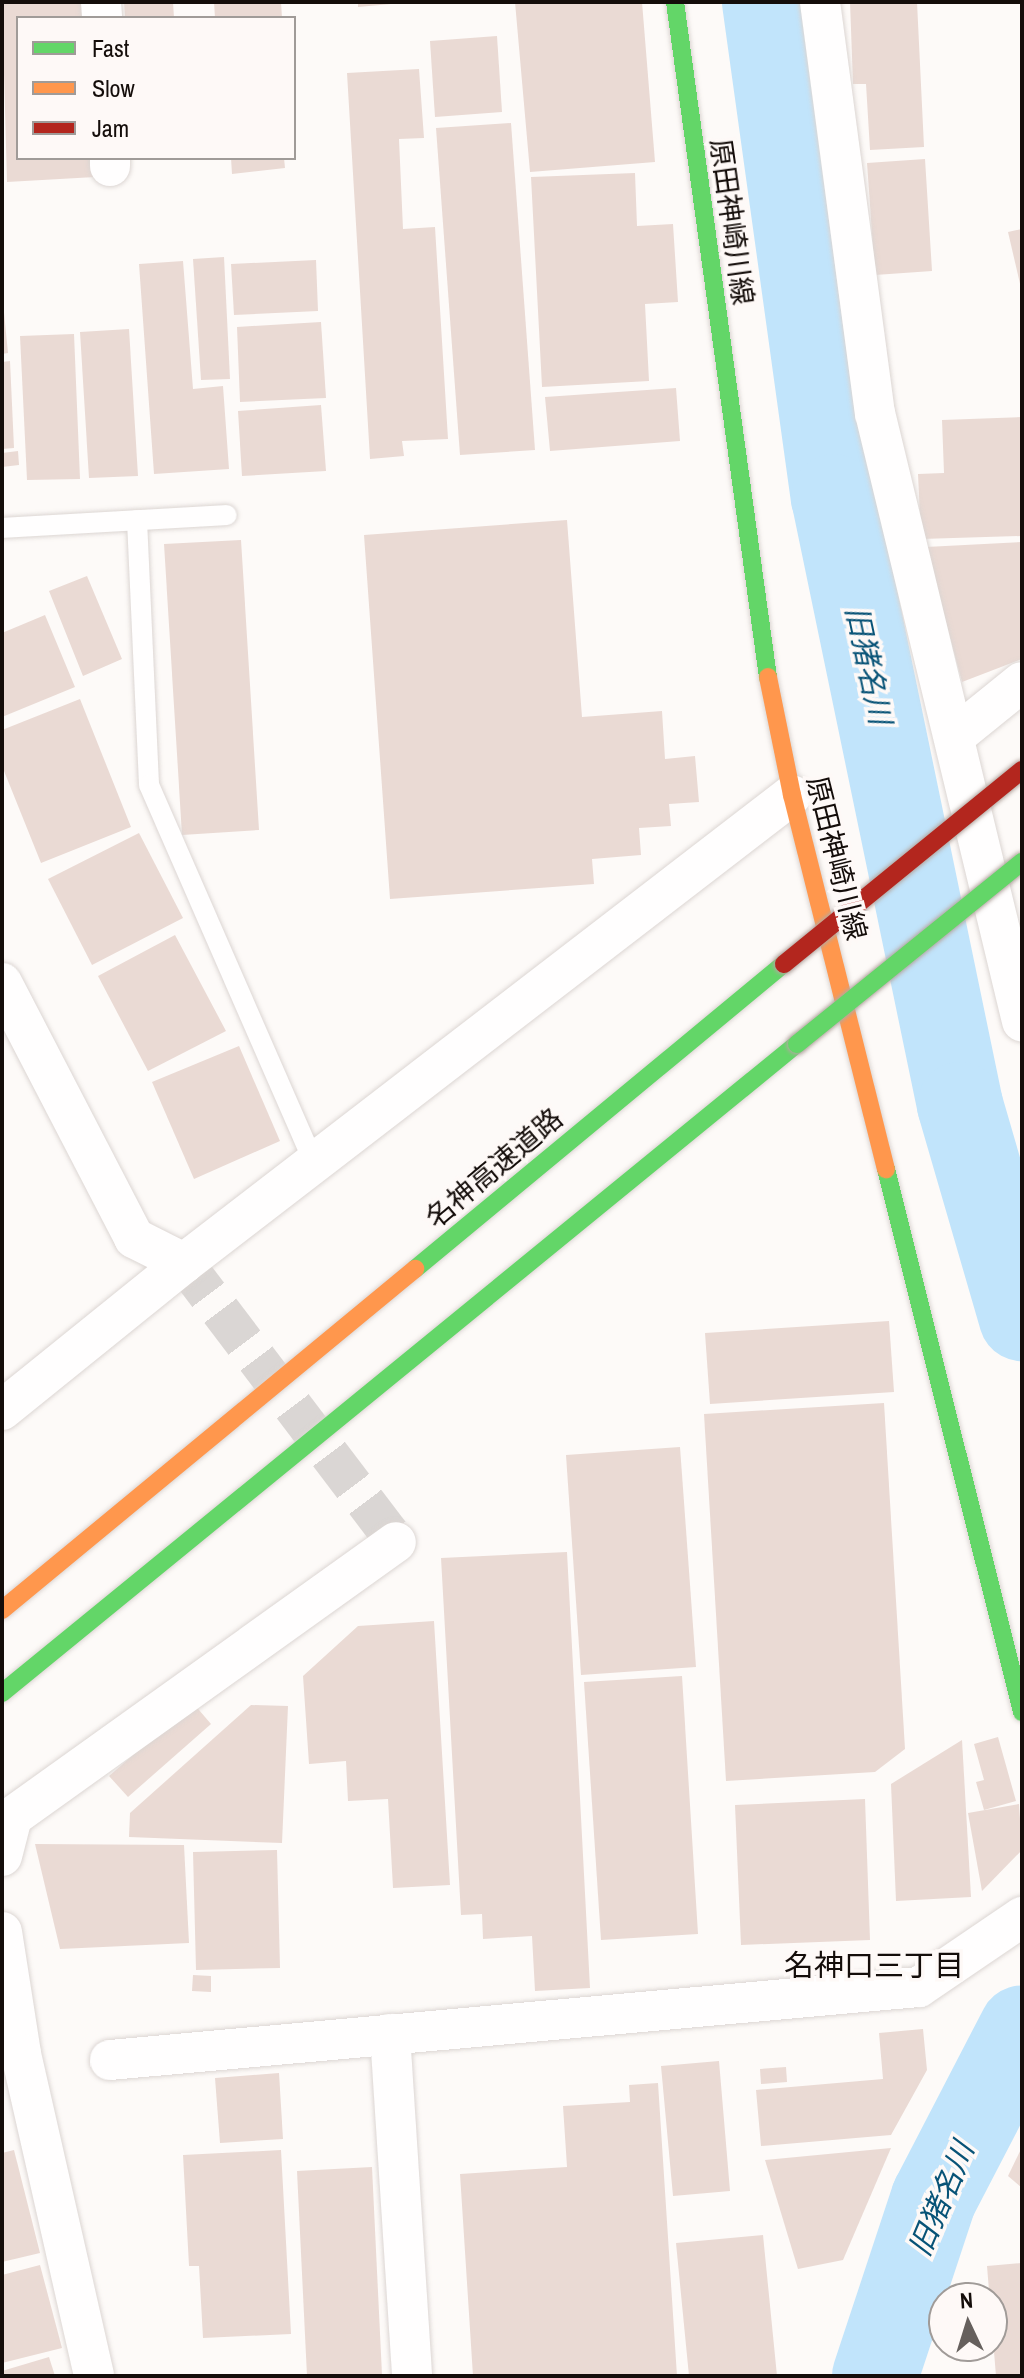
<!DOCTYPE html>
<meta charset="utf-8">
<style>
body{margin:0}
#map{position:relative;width:1024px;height:2378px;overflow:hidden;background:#fdfaf8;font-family:"Archivo Narrow","Noto Sans JP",sans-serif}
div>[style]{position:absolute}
.river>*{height:86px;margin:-43px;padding:0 43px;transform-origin:43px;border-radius:43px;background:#c1e4fb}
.building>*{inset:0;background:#eadad4}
.street-tunnel>*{height:40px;margin-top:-20px;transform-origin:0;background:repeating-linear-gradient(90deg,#dad6d4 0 40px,transparent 0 60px)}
.roads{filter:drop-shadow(0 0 2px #dcd6d3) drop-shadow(0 0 2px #dcd6d3)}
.lane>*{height:20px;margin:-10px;padding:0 10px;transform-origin:10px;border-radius:10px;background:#fffefe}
.street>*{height:40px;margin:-20px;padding:0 20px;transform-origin:20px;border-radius:20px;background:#fffefe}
.fast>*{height:18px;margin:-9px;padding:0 9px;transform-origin:9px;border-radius:9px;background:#63d668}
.slow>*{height:18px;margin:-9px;padding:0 9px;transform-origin:9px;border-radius:9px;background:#ff974d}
.bridges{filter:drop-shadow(0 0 2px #b4a7a1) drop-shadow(0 0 2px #b4a7a1)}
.fast-bridge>*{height:18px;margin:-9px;padding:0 9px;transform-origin:9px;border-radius:9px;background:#63d668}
.jam-bridge>*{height:18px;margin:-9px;padding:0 9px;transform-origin:9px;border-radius:9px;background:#b3261e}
span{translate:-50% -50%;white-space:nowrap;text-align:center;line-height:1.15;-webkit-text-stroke:7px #fef9f7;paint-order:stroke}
.street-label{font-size:28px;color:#140d0a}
.water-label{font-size:30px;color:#085377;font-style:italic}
.neighbourhood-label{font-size:30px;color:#140d0a}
.frame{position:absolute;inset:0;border:4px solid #140d0a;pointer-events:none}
.legend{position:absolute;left:16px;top:16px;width:280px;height:144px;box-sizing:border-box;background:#fef9f7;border:2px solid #a09b98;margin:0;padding:10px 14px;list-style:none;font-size:24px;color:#140d0a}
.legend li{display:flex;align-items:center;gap:16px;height:40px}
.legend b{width:40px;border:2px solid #a09b98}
.north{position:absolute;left:928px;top:2282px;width:80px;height:80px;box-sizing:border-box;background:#fef9f7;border:2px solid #a09b98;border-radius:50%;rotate:356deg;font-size:22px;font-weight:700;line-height:32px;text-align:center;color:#140d0a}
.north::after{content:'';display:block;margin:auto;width:28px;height:36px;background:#66605d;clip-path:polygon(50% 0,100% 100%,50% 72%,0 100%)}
</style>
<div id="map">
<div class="river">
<div style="left:765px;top:2px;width:500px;rotate:82.1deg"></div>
<div style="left:834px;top:497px;width:621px;rotate:78.29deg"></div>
<div style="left:960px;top:1105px;width:222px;rotate:73.8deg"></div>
<div style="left:875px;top:2376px;width:188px;rotate:-71.7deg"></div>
<div style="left:934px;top:2198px;width:191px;rotate:-62.6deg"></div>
</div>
<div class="building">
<div style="clip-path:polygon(2px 2px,86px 2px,87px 18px,18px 18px,18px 158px,94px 158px,95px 177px,7px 182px)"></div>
<div style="clip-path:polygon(124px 2px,173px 2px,174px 18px,125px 18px)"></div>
<div style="clip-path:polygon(214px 2px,281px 2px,282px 18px,215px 18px)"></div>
<div style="clip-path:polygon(358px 2px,391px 2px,391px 4px,358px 7px)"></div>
<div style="clip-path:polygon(515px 2px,642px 2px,655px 162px,530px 172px)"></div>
<div style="clip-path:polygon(850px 2px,917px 2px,924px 147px,870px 150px,866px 84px,853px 84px)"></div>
<div style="clip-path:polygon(497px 36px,502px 112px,435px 117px,430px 41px)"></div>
<div style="clip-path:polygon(419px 69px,424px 138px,399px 139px,403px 229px,435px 227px,448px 439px,402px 441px,404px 456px,370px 459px,347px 73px)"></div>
<div style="clip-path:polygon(511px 123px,535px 450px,460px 455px,436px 128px)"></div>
<div style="clip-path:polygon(231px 158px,284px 158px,285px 168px,232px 174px)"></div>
<div style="clip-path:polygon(925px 159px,932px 271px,875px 275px,867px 163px)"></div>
<div style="clip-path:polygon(635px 173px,637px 226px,673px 224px,678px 302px,645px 304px,649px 381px,542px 387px,531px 177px)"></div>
<div style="clip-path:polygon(1022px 229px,1022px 288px,1021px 288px,1008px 232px)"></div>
<div style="clip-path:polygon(224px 257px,230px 379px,201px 380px,193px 259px)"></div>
<div style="clip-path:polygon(316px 260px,318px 311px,234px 315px,231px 264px)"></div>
<div style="clip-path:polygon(183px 261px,193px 389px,223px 386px,229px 469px,154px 474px,139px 264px)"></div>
<div style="clip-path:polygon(2px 292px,8px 353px,2px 354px)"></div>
<div style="clip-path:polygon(321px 322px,326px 398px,240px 402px,237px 327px)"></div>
<div style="clip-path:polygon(129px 329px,138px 476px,89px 478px,80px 332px)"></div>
<div style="clip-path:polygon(74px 334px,80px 479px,27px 480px,20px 336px)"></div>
<div style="clip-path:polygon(10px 361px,14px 448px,2px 449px,2px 362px)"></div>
<div style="clip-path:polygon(676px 388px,680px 441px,550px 451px,545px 397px)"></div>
<div style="clip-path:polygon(321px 405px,326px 471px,242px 476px,238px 411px)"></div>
<div style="clip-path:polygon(1022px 417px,1022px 536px,921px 539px,918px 474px,944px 473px,942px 420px)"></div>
<div style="clip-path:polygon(18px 451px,19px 465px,2px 467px,2px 453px)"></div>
<div style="clip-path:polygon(567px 520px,582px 717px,662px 711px,665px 759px,695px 756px,699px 802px,669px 804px,671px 826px,639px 828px,641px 855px,592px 859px,594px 884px,390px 899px,364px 535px)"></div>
<div style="clip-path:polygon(241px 540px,259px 830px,182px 835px,164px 544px)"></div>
<div style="clip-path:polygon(1022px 542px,1022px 659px,962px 682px,926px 547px)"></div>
<div style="clip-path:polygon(87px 576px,122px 659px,83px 676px,49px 591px)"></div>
<div style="clip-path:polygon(45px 615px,75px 687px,2px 717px,2px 633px)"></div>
<div style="clip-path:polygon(80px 699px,131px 827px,41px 863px,2px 766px,2px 730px)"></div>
<div style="clip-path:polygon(139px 833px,183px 918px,92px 965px,48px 879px)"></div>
<div style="clip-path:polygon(175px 935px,226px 1031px,148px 1071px,98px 976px)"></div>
<div style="clip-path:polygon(239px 1046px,280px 1141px,194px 1179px,152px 1082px)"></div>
<div style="clip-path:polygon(889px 1321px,894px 1392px,710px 1404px,705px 1333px)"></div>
<div style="clip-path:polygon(884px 1403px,905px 1749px,875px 1772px,726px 1781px,704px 1414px)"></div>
<div style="clip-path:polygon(680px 1447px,696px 1667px,581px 1675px,566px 1455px)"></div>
<div style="clip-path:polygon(567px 1552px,590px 1988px,535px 1991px,532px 1936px,483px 1939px,482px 1914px,461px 1915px,441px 1558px)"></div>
<div style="clip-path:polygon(434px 1621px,450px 1885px,393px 1888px,388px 1799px,348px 1801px,346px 1761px,309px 1764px,303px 1676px,358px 1626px)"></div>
<div style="clip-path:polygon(682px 1676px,698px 1934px,601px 1940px,584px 1682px)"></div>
<div style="clip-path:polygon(193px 1703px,211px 1724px,128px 1797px,109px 1776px)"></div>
<div style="clip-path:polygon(251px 1705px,288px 1706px,282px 1843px,129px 1837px,130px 1813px)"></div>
<div style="clip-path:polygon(998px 1737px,1016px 1801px,984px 1810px,976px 1782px,984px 1780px,974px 1744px)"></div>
<div style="clip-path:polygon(962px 1740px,971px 1897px,896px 1901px,891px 1784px)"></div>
<div style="clip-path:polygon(865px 1799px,870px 1940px,741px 1945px,735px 1805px)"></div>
<div style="clip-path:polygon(1019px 1804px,1022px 1850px,982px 1891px,968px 1813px)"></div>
<div style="clip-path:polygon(35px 1844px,184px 1845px,189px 1943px,60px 1949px)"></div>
<div style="clip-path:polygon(277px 1850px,280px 1968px,196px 1970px,193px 1852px)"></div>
<div style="clip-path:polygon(193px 1975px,211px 1976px,211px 1992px,192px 1991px)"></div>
<div style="clip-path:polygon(923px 2029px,927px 2070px,891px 2135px,761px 2146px,756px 2090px,883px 2079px,879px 2033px)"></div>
<div style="clip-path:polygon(719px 2061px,730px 2191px,673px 2196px,661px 2066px)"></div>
<div style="clip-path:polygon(786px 2067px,787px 2082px,761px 2084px,760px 2069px)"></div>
<div style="clip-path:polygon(279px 2073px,283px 2139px,220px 2143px,215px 2078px)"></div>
<div style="clip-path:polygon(658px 2083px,677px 2376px,473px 2376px,460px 2174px,567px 2167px,563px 2106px,630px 2102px,629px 2085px)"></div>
<div style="clip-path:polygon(1022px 2147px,1022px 2188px,1008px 2176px)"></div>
<div style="clip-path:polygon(891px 2148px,843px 2260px,798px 2269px,765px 2160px)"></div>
<div style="clip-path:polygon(14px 2150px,40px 2253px,2px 2262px,2px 2153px)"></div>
<div style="clip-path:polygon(281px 2150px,291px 2334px,203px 2338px,199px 2266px,189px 2266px,183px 2155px)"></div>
<div style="clip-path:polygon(372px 2167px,382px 2375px,307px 2376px,297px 2171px)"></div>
<div style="clip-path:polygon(763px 2235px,777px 2376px,689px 2376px,676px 2243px)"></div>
<div style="clip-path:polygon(1022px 2263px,1022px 2376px,996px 2376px,987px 2266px)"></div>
<div style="clip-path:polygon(40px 2265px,62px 2348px,2px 2363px,2px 2275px)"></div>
<div style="clip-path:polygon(955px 2346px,984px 2346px,985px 2359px,956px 2361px)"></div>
<div style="clip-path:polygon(49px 2357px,55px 2376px,2px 2376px,2px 2371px)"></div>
</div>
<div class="street-tunnel">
<div style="left:184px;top:1263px;width:350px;rotate:52.8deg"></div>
</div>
<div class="roads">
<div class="lane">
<div style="left:137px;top:520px;width:265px;rotate:87.4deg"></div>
<div style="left:149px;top:785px;width:412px;rotate:66.4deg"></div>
<div style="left:2px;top:528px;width:225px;rotate:-3.3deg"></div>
</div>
<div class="street">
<div style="left:101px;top:2px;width:16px;rotate:86deg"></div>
<div style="left:820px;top:2px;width:415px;rotate:82.4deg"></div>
<div style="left:875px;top:413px;width:626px;rotate:76.41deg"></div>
<div style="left:110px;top:158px;width:8px;rotate:90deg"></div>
<div style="left:954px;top:737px;width:87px;rotate:-39deg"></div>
<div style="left:2px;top:983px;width:287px;rotate:62.6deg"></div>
<div style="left:134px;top:1238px;width:56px;rotate:26.6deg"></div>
<div style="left:2px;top:1410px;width:234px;rotate:-38.9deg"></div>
<div style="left:184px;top:1263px;width:767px;rotate:-37.59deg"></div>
<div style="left:2px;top:1856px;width:40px;rotate:-75.6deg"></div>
<div style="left:12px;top:1817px;width:472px;rotate:-35.6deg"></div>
<div style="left:2px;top:1932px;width:123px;rotate:81.1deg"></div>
<div style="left:21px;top:2054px;width:330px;rotate:77.2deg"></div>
<div style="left:390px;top:2034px;width:343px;rotate:86.3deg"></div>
<div style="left:110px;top:2060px;width:812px;rotate:-5.16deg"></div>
<div style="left:919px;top:1987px;width:125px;rotate:-34.2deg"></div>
</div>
<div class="fast">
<div style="left:675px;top:2px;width:681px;rotate:82.16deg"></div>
<div style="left:886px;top:1169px;width:560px;rotate:75.94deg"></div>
<div style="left:415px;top:1269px;width:479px;rotate:-39.6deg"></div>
<div style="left:2px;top:1693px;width:1026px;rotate:-39.23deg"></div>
</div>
<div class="slow">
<div style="left:768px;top:677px;width:120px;rotate:78.5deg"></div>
<div style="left:792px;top:795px;width:386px;rotate:75.9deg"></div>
<div style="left:2px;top:1610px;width:536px;rotate:-39.55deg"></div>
</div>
</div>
<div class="bridges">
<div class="fast-bridge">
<div style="left:797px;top:1044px;width:289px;rotate:-39deg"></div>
</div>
<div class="jam-bridge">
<div style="left:784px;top:964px;width:307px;rotate:-39.2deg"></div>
</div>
</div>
<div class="street-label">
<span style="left:732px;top:222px;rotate:82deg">原田神崎川線</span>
<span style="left:837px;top:858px;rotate:76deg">原田神崎川線</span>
<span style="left:494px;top:1168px;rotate:-40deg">名神高速道路</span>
</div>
<div class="water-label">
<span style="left:869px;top:665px;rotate:78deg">旧猪名川</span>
<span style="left:941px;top:2199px;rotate:-67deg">旧猪名川</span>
</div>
<div class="neighbourhood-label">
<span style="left:874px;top:1965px">名神口三丁目</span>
</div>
<div class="frame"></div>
<ul class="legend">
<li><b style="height:10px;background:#63d668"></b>Fast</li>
<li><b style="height:10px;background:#ff974d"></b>Slow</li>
<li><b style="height:10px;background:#b3261e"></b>Jam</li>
</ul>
<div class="north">N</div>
</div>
